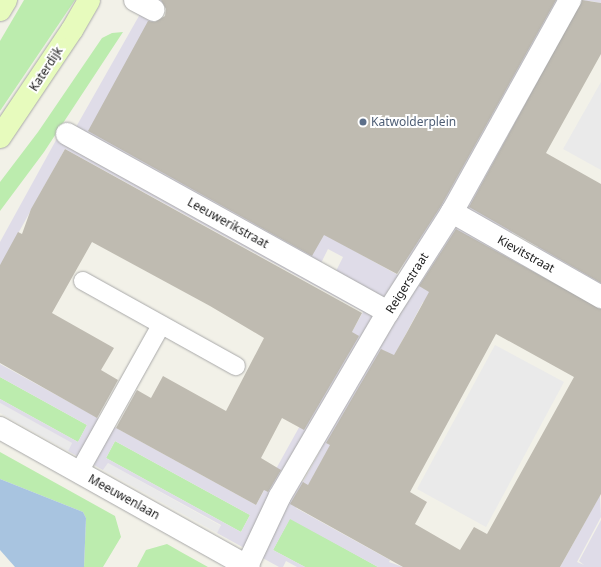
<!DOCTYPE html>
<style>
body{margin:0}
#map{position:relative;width:601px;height:567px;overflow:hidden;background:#f2f1e8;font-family:"Noto Sans",sans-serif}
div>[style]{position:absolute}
.grass>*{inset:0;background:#bcecae}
.parking>*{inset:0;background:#eaeaea}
.plaza>*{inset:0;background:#dfdce8}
.water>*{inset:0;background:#a8c4e0}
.building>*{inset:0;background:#bfbbb1}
.roads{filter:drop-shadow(0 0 1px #a9a9a9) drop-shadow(0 0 1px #a9a9a9)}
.lane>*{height:18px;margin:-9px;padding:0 9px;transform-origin:9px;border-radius:9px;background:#fff}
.street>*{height:22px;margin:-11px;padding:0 11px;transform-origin:11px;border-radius:11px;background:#fff}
.secondary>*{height:22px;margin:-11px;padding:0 11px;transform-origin:11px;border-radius:11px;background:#e7fbbd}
.dots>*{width:11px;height:11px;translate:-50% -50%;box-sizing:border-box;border:2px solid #fff;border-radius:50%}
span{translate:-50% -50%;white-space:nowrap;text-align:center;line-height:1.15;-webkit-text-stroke:4px #fff;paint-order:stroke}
.street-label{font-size:12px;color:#222}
.service-label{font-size:12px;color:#4e5e75}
.left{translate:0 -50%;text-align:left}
</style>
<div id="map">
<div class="grass">
<div style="clip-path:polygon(24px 0,75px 0,0 111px,0 41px)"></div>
<div style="clip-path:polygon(123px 32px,44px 152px,0 211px,0 182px,38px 132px,102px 38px,112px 33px)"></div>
<div style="clip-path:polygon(0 377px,87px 425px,78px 442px,0 399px)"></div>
<div style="clip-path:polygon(115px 441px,250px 515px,241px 532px,106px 458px)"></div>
<div style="clip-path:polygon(0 452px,115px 516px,121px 537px,103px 567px,84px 567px,86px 518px,83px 512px,0 479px)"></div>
<div style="clip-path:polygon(290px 518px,378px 567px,305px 567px,273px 550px)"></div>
<div style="clip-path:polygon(167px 544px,181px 552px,208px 567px,137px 567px,146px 550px)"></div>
</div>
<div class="parking">
<div style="clip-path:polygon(601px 82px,601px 170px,563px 149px)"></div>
<div style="clip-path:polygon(495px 345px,564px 382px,486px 527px,417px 489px)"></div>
<div style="clip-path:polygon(0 403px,72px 443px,68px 451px,0 413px)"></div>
<div style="clip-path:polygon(108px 463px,221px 526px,217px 533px,103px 470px)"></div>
</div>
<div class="plaza">
<div style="clip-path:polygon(evenodd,148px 0,165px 0,152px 24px,324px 234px,398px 275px,549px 0,601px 0,601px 3px,590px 1px,552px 69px,520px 117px,601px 273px,601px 314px,423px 302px,394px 356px,383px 350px,296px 508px,390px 560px,389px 562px,403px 567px,378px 567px,290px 519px,273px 550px,305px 567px,297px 567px,286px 561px,283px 567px,279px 567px,217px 533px,221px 525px,108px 463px,103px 470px,68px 451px,72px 443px,0 403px,0 399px,78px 442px,87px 425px,0 377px,0 364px,256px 505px,363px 312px,65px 149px,0 266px,0 242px,66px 122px,76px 127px,148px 0,512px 232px,538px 246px,535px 251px,510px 237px,512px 232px,148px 0,328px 249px,343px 257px,336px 271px,321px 263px,328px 249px,148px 0,115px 441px,250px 515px,241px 532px,106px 458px,115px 441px,148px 0,314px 447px,320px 451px,303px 482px,297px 479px,314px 447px)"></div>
<div style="clip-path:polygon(600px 495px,601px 517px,577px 562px,584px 565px,579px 561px,601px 520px,601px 567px,560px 567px)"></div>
</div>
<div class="water">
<div style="clip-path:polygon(0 479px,83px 512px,86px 518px,84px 567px,15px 567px,0 550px)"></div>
</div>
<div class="building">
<div style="clip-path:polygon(161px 0,556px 0,441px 206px,397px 274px,324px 235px,312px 256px,88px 131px,148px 21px,155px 22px,165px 16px,166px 9px)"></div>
<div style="clip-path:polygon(582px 0,601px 3px,601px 54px,546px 153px,601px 184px,601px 283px,469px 207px)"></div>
<div style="clip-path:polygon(65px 149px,362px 313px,352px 332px,359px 336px,304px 430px,282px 418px,261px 458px,281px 470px,268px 492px,264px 490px,256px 505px,116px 428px,137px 390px,151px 398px,163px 376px,226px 411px,264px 338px,210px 306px,92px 242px,52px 313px,114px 348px,101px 370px,118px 380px,97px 418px,0 363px,0 265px,18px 232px,22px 234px,31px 209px)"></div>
<div style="clip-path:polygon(evenodd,456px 229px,601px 309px,601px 494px,560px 567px,403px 567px,290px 504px,303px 482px,308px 485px,330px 445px,326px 443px,381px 349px,394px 355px,406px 334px,429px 292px,419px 286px,456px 229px,496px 334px,574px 377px,487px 534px,474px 527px,460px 550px,415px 524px,427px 502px,410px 492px,496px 334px)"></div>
</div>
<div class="roads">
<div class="lane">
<div style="left:83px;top:281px;width:175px;rotate:29.1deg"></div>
<div style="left:79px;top:472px;width:168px;rotate:-60.8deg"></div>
</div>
<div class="street">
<div style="left:135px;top:0;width:21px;rotate:28deg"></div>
<div style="left:67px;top:134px;width:367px;rotate:29deg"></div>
<div style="left:452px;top:212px;width:172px;rotate:29.7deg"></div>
<div style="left:0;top:428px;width:285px;rotate:29.2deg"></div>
<div style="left:247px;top:566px;width:77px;rotate:-64.8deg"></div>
<div style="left:280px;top:496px;width:213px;rotate:-59.6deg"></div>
<div style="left:388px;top:312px;width:119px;rotate:-57.4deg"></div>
<div style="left:452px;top:212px;width:243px;rotate:-60.9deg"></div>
</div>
<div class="secondary">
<div style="left:0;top:10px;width:12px;rotate:-59deg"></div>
<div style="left:0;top:137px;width:129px;rotate:-56.1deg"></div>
<div style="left:72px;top:30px;width:34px;rotate:-60deg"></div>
</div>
</div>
<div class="dots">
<div style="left:363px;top:122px;background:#5c6f8a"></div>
</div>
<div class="street-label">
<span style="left:46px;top:69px;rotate:-57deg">Katerdijk</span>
<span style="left:228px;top:223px;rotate:29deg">Leeuwerikstraat</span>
<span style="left:526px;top:254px;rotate:29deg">Kievitstraat</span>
<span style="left:407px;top:283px;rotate:-58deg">Reigerstraat</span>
<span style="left:124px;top:497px;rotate:29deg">Meeuwenlaan</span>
</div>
<div class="service-label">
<span class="left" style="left:371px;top:122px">Katwolderplein</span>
</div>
</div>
